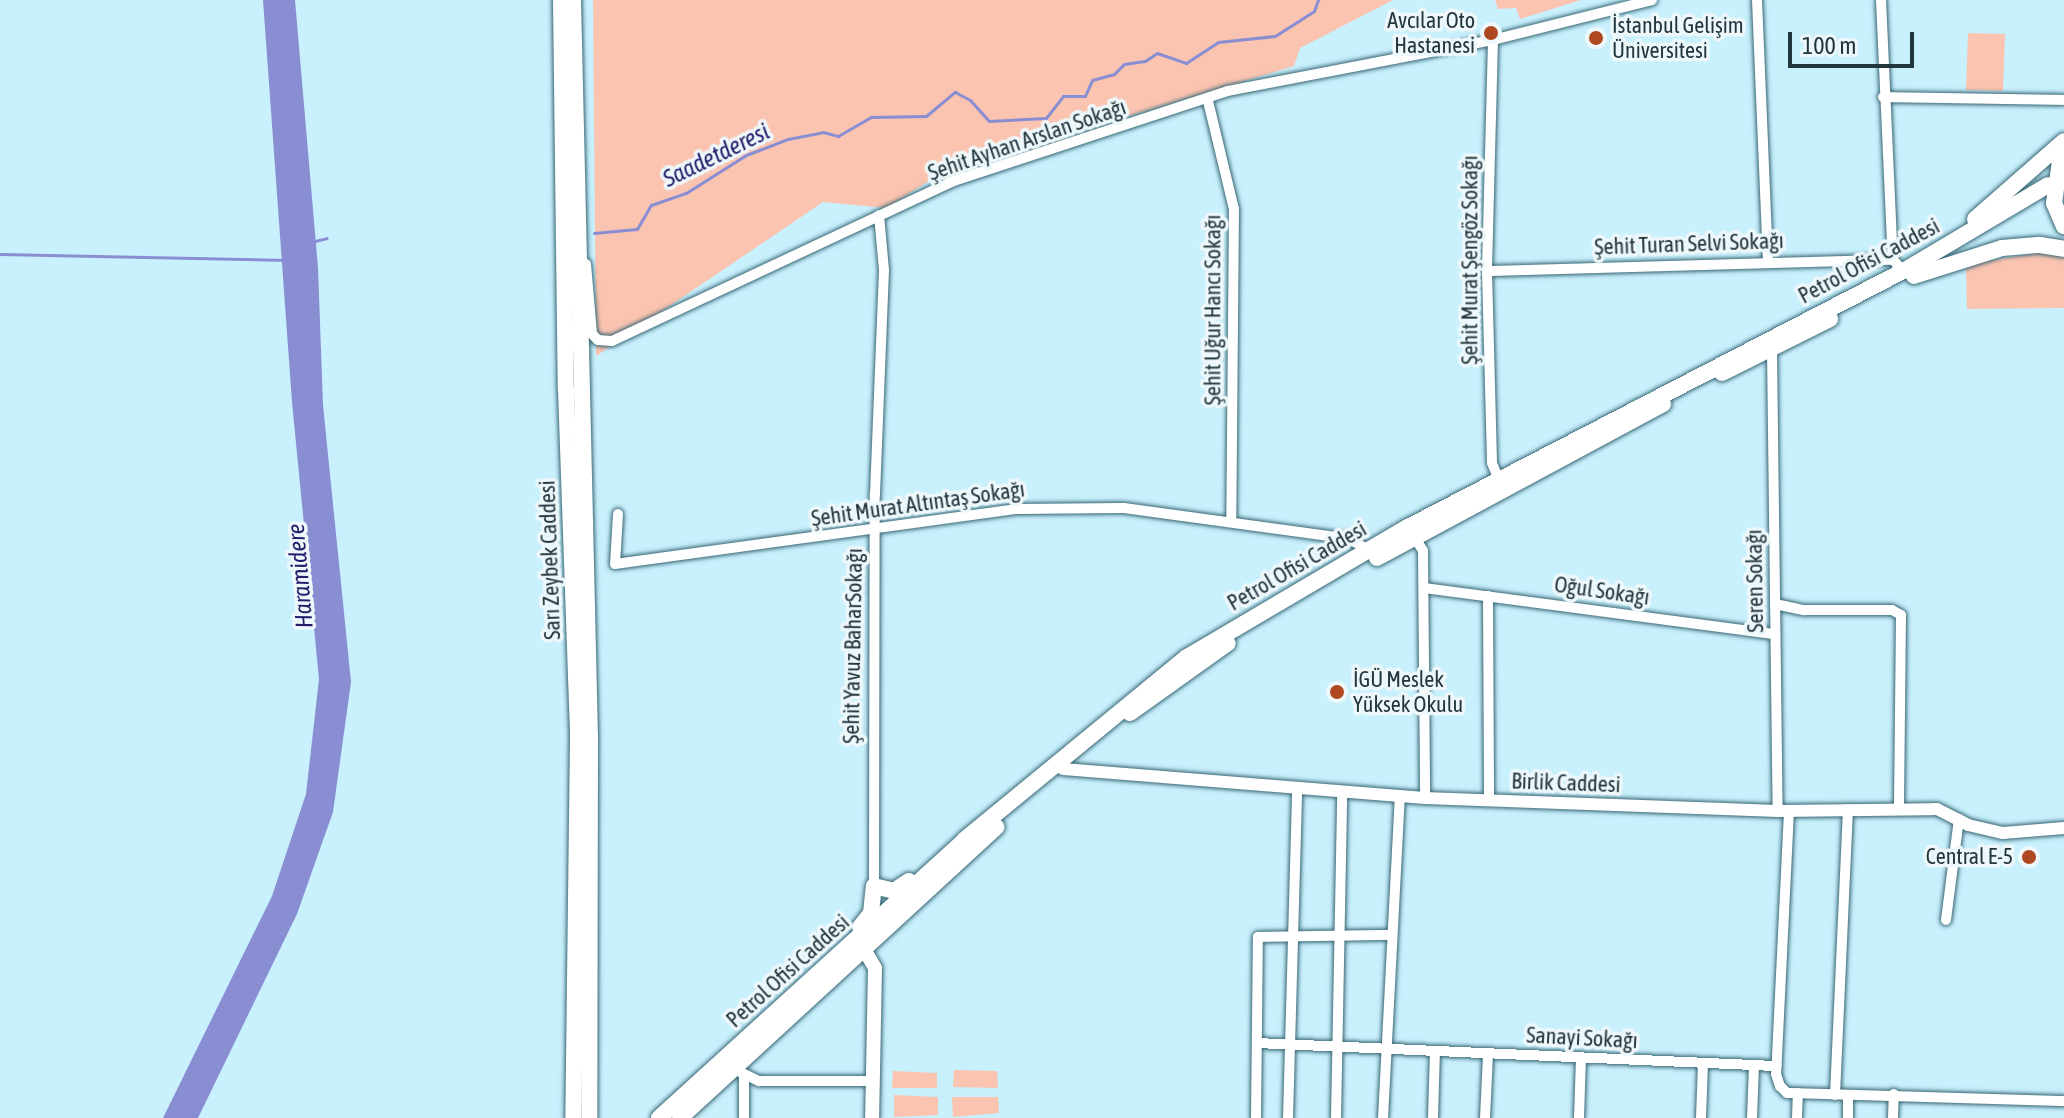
<!DOCTYPE html>
<meta charset="utf-8">
<style>
body{margin:0}
#map{position:relative;width:2064px;height:1118px;overflow:hidden;background:#c8f0fd;font-family:"Asap Condensed",sans-serif}
div>[style]{position:absolute}
.green>*{inset:0;background:#fbc4b1}
.water>*{inset:0;background:#898ed2}
.stream>*{height:3px;margin:-1.5px;padding:0 1.5px;transform-origin:1.5px;border-radius:1.5px;background:#898ed2}
.roads{filter:drop-shadow(0 0 2px #386775) drop-shadow(0 0 2px #386775)}
.minor>*{height:10px;margin:-5px;padding:0 5px;transform-origin:5px;border-radius:5px;background:#fff}
.tertiary>*{height:12px;margin:-6px;padding:0 6px;transform-origin:6px;border-radius:6px;background:#fff}
.secondary>*{height:14px;margin:-7px;padding:0 7px;transform-origin:7px;border-radius:7px;background:#fff}
.primary>*{height:16px;margin:-8px;padding:0 8px;transform-origin:8px;border-radius:8px;background:#fff}
.dots>*{width:22px;height:22px;translate:-50% -50%;box-sizing:border-box;border:4px solid #eef8fb;border-radius:50%}
span{translate:-50% -50%;white-space:nowrap;text-align:center;line-height:1.15;-webkit-text-stroke:7px #eef8fb;paint-order:stroke}
.poi-label{font-size:22px;color:#22363d}
.right{translate:-100% -50%;text-align:right}
.left{translate:0 -50%;text-align:left}
.street-label{font-size:22px;color:#22363d}
.water-label{font-size:24px;color:#261d6c;font-style:italic}
.scale{position:absolute;left:1788px;top:32px;width:126px;height:36px;box-sizing:border-box;border:4px solid #22363d;border-top:0;padding-left:10px;font-size:24px;line-height:28px;white-space:nowrap;color:#22363d;-webkit-text-stroke:6px #eef8fb;paint-order:stroke}
</style>
<div id="map">
<div class="green">
<div style="clip-path:polygon(593px 0,1393px 0,1300px 48px,1294px 66px,942px 173px,886px 208px,823px 202px,596px 356px)"></div>
<div style="clip-path:polygon(1495px 0,1581px 0,1520px 19px,1516px 8px,1498px 9px)"></div>
<div style="clip-path:polygon(1968px 33px,2005px 34px,2003px 91px,1966px 90px)"></div>
<div style="clip-path:polygon(2044px 252px,2064px 257px,2064px 308px,1967px 309px,1966px 264px)"></div>
<div style="clip-path:polygon(954px 1070px,997px 1071px,998px 1088px,953px 1087px)"></div>
<div style="clip-path:polygon(893px 1071px,937px 1073px,937px 1088px,892px 1088px)"></div>
<div style="clip-path:polygon(894px 1095px,938px 1097px,938px 1115px,894px 1117px)"></div>
<div style="clip-path:polygon(952px 1097px,998px 1097px,999px 1113px,953px 1117px)"></div>
</div>
<div class="water">
<div style="clip-path:polygon(263px 0,295px 0,318px 268px,323px 405px,351px 682px,333px 812px,297px 914px,198px 1118px,163px 1118px,272px 896px,306px 794px,319px 679px,292px 402px)"></div>
</div>
<div class="stream">
<div style="left:594px;top:233px;width:43px;rotate:-5.3deg"></div>
<div style="left:637px;top:229px;width:28px;rotate:-60deg"></div>
<div style="left:651px;top:205px;width:37px;rotate:-19deg"></div>
<div style="left:686px;top:193px;width:71px;rotate:-32.3deg"></div>
<div style="left:746px;top:155px;width:45px;rotate:-20.9deg"></div>
<div style="left:788px;top:139px;width:36px;rotate:-11deg"></div>
<div style="left:823px;top:132px;width:16px;rotate:15deg"></div>
<div style="left:838px;top:136px;width:38px;rotate:-30deg"></div>
<div style="left:871px;top:117px;width:55px;rotate:-1deg"></div>
<div style="left:926px;top:116px;width:38px;rotate:-40deg"></div>
<div style="left:955px;top:92px;width:17px;rotate:28deg"></div>
<div style="left:970px;top:100px;width:28px;rotate:48deg"></div>
<div style="left:989px;top:121px;width:57px;rotate:-3deg"></div>
<div style="left:1046px;top:118px;width:28px;rotate:-52deg"></div>
<div style="left:1063px;top:96px;width:22px"></div>
<div style="left:1085px;top:96px;width:17px;rotate:-66deg"></div>
<div style="left:1092px;top:80px;width:23px;rotate:-15deg"></div>
<div style="left:1114px;top:74px;width:14px;rotate:-45deg"></div>
<div style="left:1124px;top:64px;width:21px;rotate:-8deg"></div>
<div style="left:1145px;top:61px;width:14px;rotate:-34deg"></div>
<div style="left:1157px;top:53px;width:31px;rotate:19deg"></div>
<div style="left:1186px;top:63px;width:38px;rotate:-33deg"></div>
<div style="left:1218px;top:42px;width:57px;rotate:-6deg"></div>
<div style="left:1275px;top:36px;width:46px;rotate:-32.7deg"></div>
<div style="left:1314px;top:11px;width:12px;rotate:-70deg"></div>
<div style="left:315px;top:241px;width:12px;rotate:-14deg"></div>
<div style="left:0;top:254px;width:288px;rotate:1.2deg"></div>
</div>
<div class="roads">
<div class="minor">
<div style="left:1757px;top:0;width:260px;rotate:87.6deg"></div>
<div style="left:1881px;top:0;width:260px;rotate:87.4deg"></div>
<div style="left:1893px;top:260px;width:6px;rotate:45deg"></div>
<div style="left:1493px;top:40px;width:231px;rotate:91.5deg"></div>
<div style="left:1487px;top:271px;width:192px;rotate:88.5deg"></div>
<div style="left:1492px;top:463px;width:16px;rotate:68deg"></div>
<div style="left:1883px;top:97px;width:181px;rotate:0.9deg"></div>
<div style="left:1208px;top:101px;width:111px;rotate:76.5deg"></div>
<div style="left:1234px;top:209px;width:313px;rotate:90.5deg"></div>
<div style="left:586px;top:264px;width:70px;rotate:85.1deg"></div>
<div style="left:592px;top:334px;width:8px;rotate:45deg"></div>
<div style="left:598px;top:340px;width:14px;rotate:4deg"></div>
<div style="left:612px;top:341px;width:378px;rotate:-25.1deg"></div>
<div style="left:954px;top:181px;width:288px;rotate:-18.2deg"></div>
<div style="left:1228px;top:91px;width:270px;rotate:-10.9deg"></div>
<div style="left:1493px;top:40px;width:164px;rotate:-14.1deg"></div>
<div style="left:1487px;top:271px;width:406px;rotate:-1.6deg"></div>
<div style="left:1772px;top:350px;width:461px;rotate:89.3deg"></div>
<div style="left:618px;top:514px;width:50px;rotate:93.4deg"></div>
<div style="left:615px;top:564px;width:406px;rotate:-7.8deg"></div>
<div style="left:1017px;top:509px;width:107px;rotate:-0.5deg"></div>
<div style="left:1124px;top:508px;width:227px;rotate:7.8deg"></div>
<div style="left:1349px;top:539px;width:23px;rotate:29deg"></div>
<div style="left:1415px;top:538px;width:15px;rotate:58deg"></div>
<div style="left:1423px;top:551px;width:247px;rotate:89.5deg"></div>
<div style="left:1424px;top:588px;width:354px;rotate:7.5deg"></div>
<div style="left:1488px;top:596px;width:204px;rotate:89.7deg"></div>
<div style="left:1775px;top:604px;width:30px;rotate:12deg"></div>
<div style="left:1804px;top:610px;width:88px"></div>
<div style="left:1892px;top:610px;width:10px;rotate:29deg"></div>
<div style="left:1901px;top:615px;width:194px;rotate:90.6deg"></div>
<div style="left:1789px;top:811px;width:263px;rotate:92.8deg"></div>
<div style="left:1776px;top:1074px;width:13px;rotate:72deg"></div>
<div style="left:1780px;top:1086px;width:10px;rotate:45deg"></div>
<div style="left:1787px;top:1093px;width:277px;rotate:1.7deg"></div>
<div style="left:874px;top:886px;width:392px;rotate:-89.9deg"></div>
<div style="left:875px;top:494px;width:224px;rotate:-87.7deg"></div>
<div style="left:884px;top:270px;width:55px;rotate:-95.2deg"></div>
<div style="left:1946px;top:920px;width:102px;rotate:-82.7deg"></div>
<div style="left:1257px;top:1043px;width:520px;rotate:2.54deg"></div>
<div style="left:734px;top:1069px;width:28px;rotate:26deg"></div>
<div style="left:759px;top:1081px;width:113px"></div>
<div style="left:1835px;top:1095px;width:286px;rotate:-87.4deg"></div>
<div style="left:744px;top:1118px;width:42px;rotate:-90deg"></div>
<div style="left:1256px;top:1118px;width:181px;rotate:-89.4deg"></div>
<div style="left:1258px;top:937px;width:134px;rotate:-0.9deg"></div>
<div style="left:1288px;top:1118px;width:331px;rotate:-88.4deg"></div>
<div style="left:1336px;top:1118px;width:327px;rotate:-88.9deg"></div>
<div style="left:1383px;top:1118px;width:322px;rotate:-87deg"></div>
<div style="left:1433px;top:1118px;width:66px;rotate:-88.3deg"></div>
<div style="left:1485px;top:1118px;width:64px;rotate:-87.3deg"></div>
<div style="left:1579px;top:1118px;width:60px;rotate:-88.1deg"></div>
<div style="left:1701px;top:1118px;width:54px;rotate:-87.9deg"></div>
<div style="left:1752px;top:1118px;width:52px;rotate:-87.8deg"></div>
<div style="left:1797px;top:1118px;width:25px;rotate:-88deg"></div>
<div style="left:1848px;top:1118px;width:23px;rotate:-90deg"></div>
<div style="left:1893px;top:1118px;width:24px;rotate:-88deg"></div>
</div>
<div class="tertiary">
<div style="left:1063px;top:769px;width:363px;rotate:4.6deg"></div>
<div style="left:1425px;top:798px;width:353px;rotate:2.1deg"></div>
<div style="left:1778px;top:811px;width:159px;rotate:-0.7deg"></div>
<div style="left:1937px;top:809px;width:35px;rotate:27deg"></div>
<div style="left:1968px;top:825px;width:36px;rotate:13deg"></div>
<div style="left:2003px;top:833px;width:61px;rotate:-4.7deg"></div>
</div>
<div class="secondary">
<div style="left:864px;top:949px;width:22px;rotate:60deg"></div>
<div style="left:875px;top:968px;width:150px;rotate:91.1deg"></div>
</div>
<div class="primary">
<div style="left:561px;top:0;width:390px;rotate:89.3deg"></div>
<div style="left:566px;top:390px;width:345px;rotate:88deg"></div>
<div style="left:578px;top:735px;width:383px;rotate:90.7deg"></div>
<div style="left:573px;top:0;width:735px;rotate:88.68deg"></div>
<div style="left:590px;top:735px;width:383px;rotate:90.1deg"></div>
<div style="left:2062px;top:147px;width:57px;rotate:98.1deg"></div>
<div style="left:2054px;top:203px;width:25px;rotate:67deg"></div>
<div style="left:1975px;top:219px;width:118px;rotate:-41.2deg"></div>
<div style="left:1914px;top:276px;width:92px;rotate:-17.7deg"></div>
<div style="left:2002px;top:248px;width:38px;rotate:-5deg"></div>
<div style="left:2040px;top:245px;width:24px;rotate:9deg"></div>
<div style="left:1722px;top:373px;width:121px;rotate:-26.6deg"></div>
<div style="left:1377px;top:558px;width:325px;rotate:-28.3deg"></div>
<div style="left:1130px;top:713px;width:120px;rotate:-35.5deg"></div>
<div style="left:860px;top:927px;width:18px;rotate:-52deg"></div>
<div style="left:871px;top:913px;width:27px;rotate:-84deg"></div>
<div style="left:874px;top:886px;width:21px;rotate:14deg"></div>
<div style="left:894px;top:891px;width:18px;rotate:-34deg"></div>
<div style="left:659px;top:1118px;width:413px;rotate:-42.3deg"></div>
<div style="left:964px;top:840px;width:288px;rotate:-39.4deg"></div>
<div style="left:1187px;top:657px;width:256px;rotate:-30.5deg"></div>
<div style="left:1408px;top:527px;width:560px;rotate:-27.34deg"></div>
<div style="left:1905px;top:270px;width:166px;rotate:-30.7deg"></div>
<div style="left:680px;top:1118px;width:430px;rotate:-42.6deg"></div>
</div>
</div>
<div class="dots">
<div style="left:1491px;top:33px;background:#af4820"></div>
<div style="left:1596px;top:38px;background:#af4820"></div>
<div style="left:1337px;top:692px;background:#af4820"></div>
<div style="left:2029px;top:857px;background:#af4820"></div>
</div>
<div class="poi-label">
<span class="right" style="left:1475px;top:33px">Avcılar Oto<br>Hastanesi</span>
<span class="left" style="left:1612px;top:38px">İstanbul Gelişim<br>Üniversitesi</span>
<span class="left" style="left:1353px;top:692px">İGÜ Meslek<br>Yüksek Okulu</span>
<span class="right" style="left:2013px;top:857px">Central E-5</span>
</div>
<div class="street-label">
<span style="left:1027px;top:140px;rotate:-19deg">Şehit Ayhan Arslan Sokağı</span>
<span style="left:1689px;top:244px;rotate:-2deg">Şehit Turan Selvi Sokağı</span>
<span style="left:1470px;top:260px;rotate:-90deg">Şehit Murat Şengöz Sokağı</span>
<span style="left:1869px;top:261px;rotate:-28deg">Petrol Ofisi Caddesi</span>
<span style="left:1213px;top:310px;rotate:-90deg">Şehit Uğur Hancı Sokağı</span>
<span style="left:918px;top:504px;rotate:-8deg">Şehit Murat Altıntaş Sokağı</span>
<span style="left:550px;top:560px;rotate:-92deg">Sarı Zeybek Caddesi</span>
<span style="left:1297px;top:566px;rotate:-30deg">Petrol Ofisi Caddesi</span>
<span style="left:1755px;top:581px;rotate:-91deg">Seren Sokağı</span>
<span style="left:1602px;top:591px;rotate:8deg">Oğul Sokağı</span>
<span style="left:853px;top:646px;rotate:-89deg">Şehit Yavuz BaharSokağı</span>
<span style="left:1566px;top:783px;rotate:2deg">Birlik Caddesi</span>
<span style="left:788px;top:971px;rotate:-42deg">Petrol Ofisi Caddesi</span>
<span style="left:1582px;top:1038px;rotate:3deg">Sanayi Sokağı</span>
</div>
<div class="water-label">
<span style="left:716px;top:155px;rotate:-26deg">Saadetderesi</span>
<span style="left:300px;top:576px;rotate:-95deg">Haramidere</span>
</div>
<div class="scale">100 m</div>
</div>
